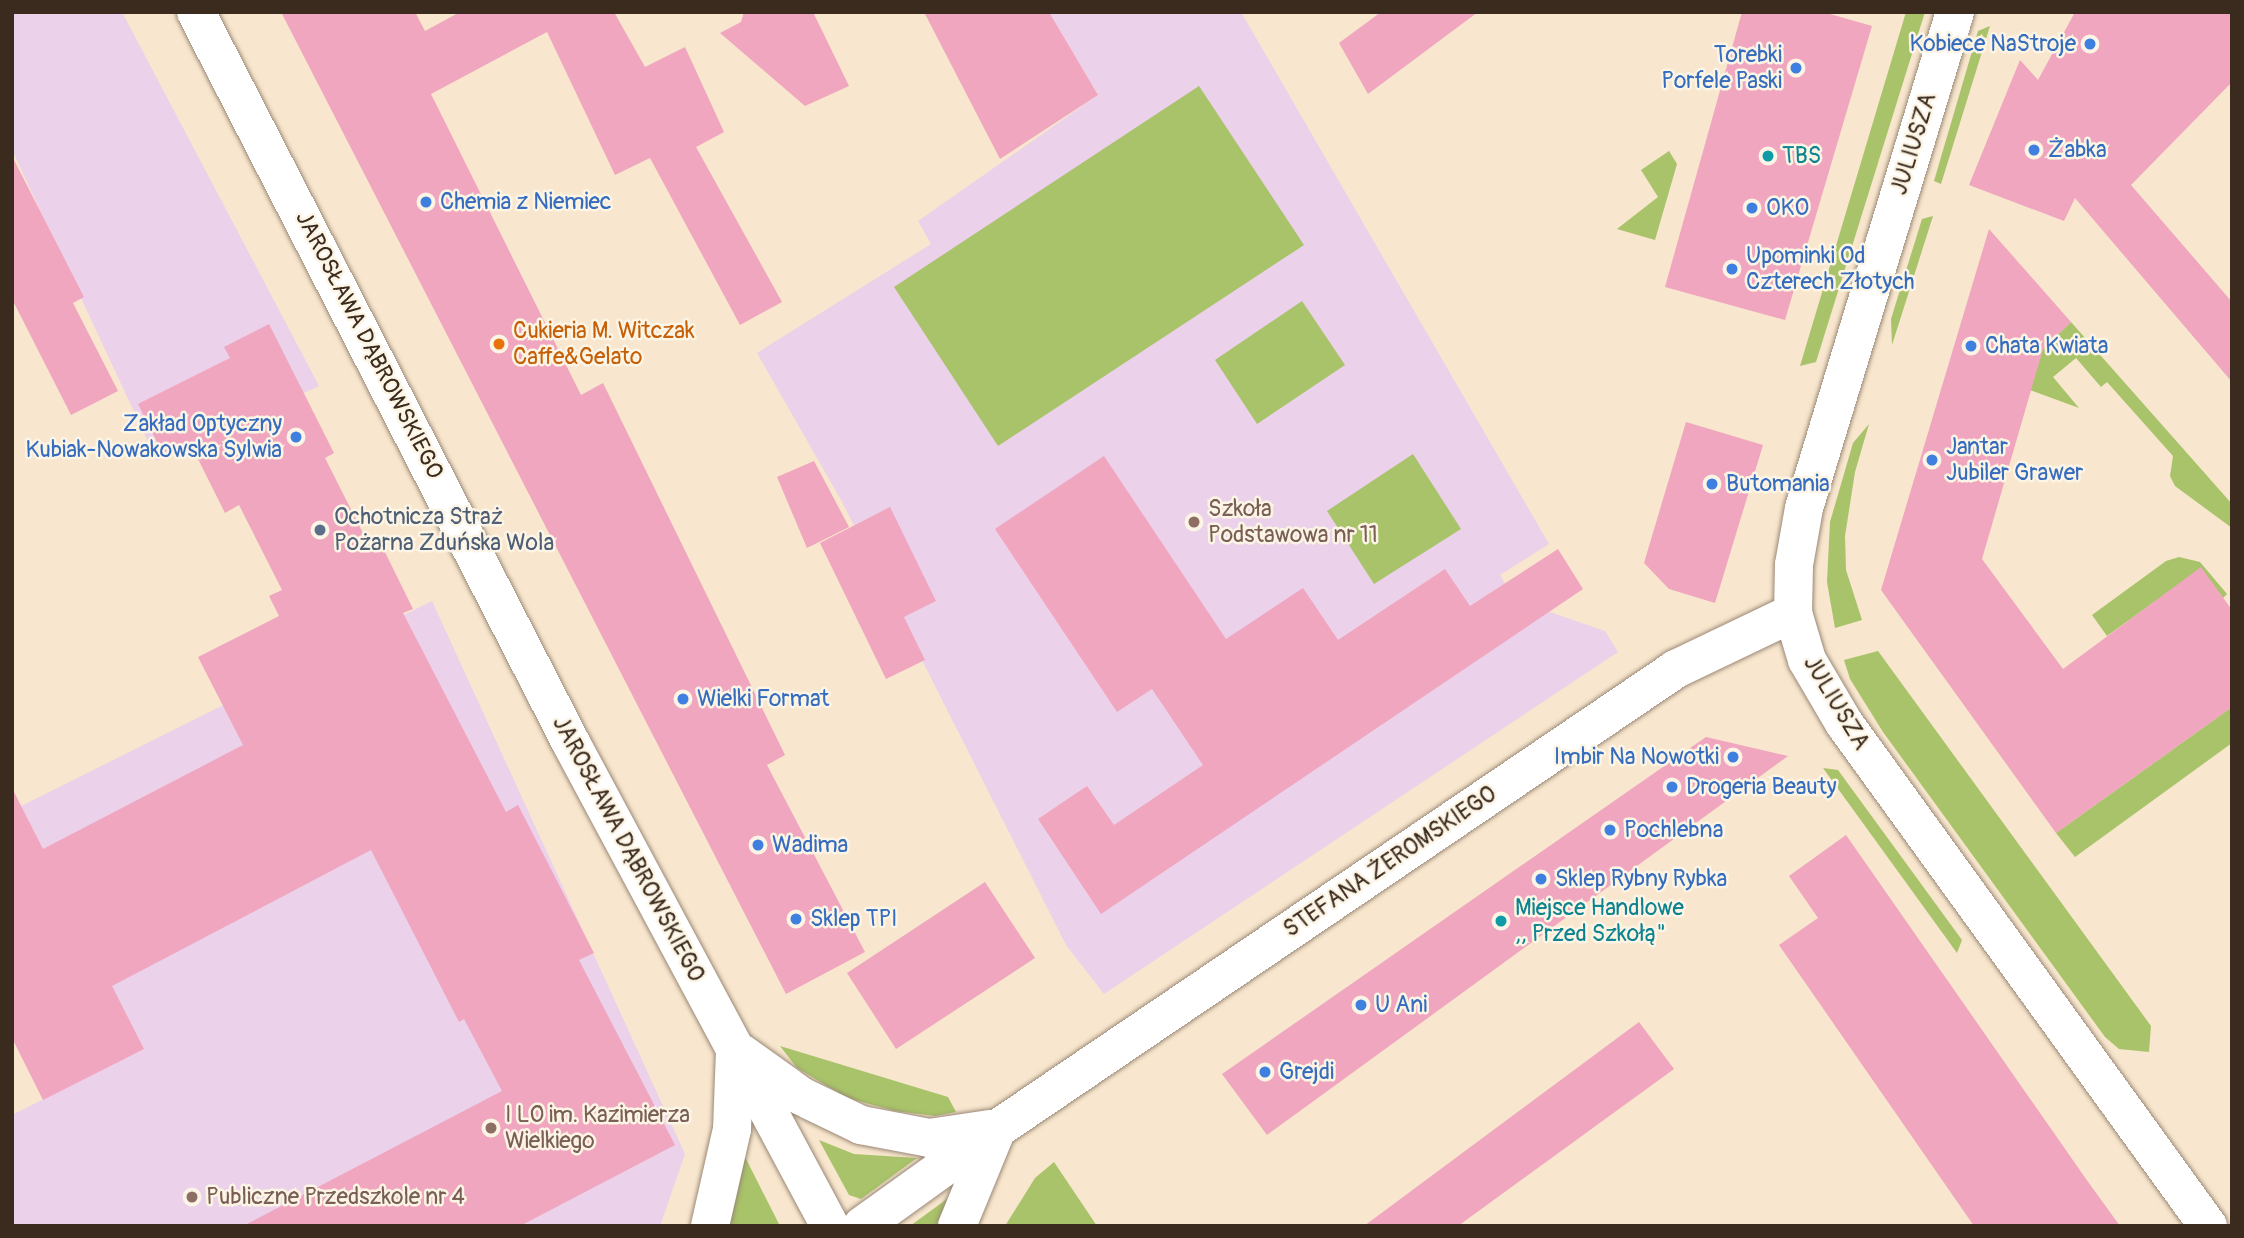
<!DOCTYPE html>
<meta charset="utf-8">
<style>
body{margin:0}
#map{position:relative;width:2244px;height:1238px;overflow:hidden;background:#f8e6ce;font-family:Pangolin,sans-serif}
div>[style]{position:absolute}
.built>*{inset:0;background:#ecd1ea}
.green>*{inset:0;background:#a8c369}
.building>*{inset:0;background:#efa6be}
.roads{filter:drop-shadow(0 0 2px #9a8876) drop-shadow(0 0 2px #9a8876)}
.minor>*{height:38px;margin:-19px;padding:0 19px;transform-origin:19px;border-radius:19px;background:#fff}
.dots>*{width:19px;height:19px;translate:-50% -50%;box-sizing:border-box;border:4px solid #fcf5e5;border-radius:50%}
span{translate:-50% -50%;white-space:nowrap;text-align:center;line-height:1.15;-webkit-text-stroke:5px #fcf5e5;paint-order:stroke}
.shop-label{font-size:23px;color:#366cbe}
.right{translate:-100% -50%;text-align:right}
.left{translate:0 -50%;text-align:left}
.street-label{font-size:23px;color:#3b2a1e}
.culture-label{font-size:23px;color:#0d838f}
.food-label{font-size:23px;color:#c56008}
.education-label{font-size:23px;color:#785e54}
.service-label{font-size:23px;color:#4e5e75}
.frame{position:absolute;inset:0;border:14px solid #3b2a1e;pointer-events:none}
</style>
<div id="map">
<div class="built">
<div style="clip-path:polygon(12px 12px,122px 12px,319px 386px,157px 461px,12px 150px)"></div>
<div style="clip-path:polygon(1049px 12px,1241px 12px,1549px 544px,1500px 575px,1529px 624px,1547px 611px,1605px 631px,1618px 652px,1104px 994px,1066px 945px,841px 500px,757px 353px,931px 244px,918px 221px,1098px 95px)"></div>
<div style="clip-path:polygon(432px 601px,685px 1154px,660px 1226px,12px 1226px,12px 1115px,143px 1049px,21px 806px)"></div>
</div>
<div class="green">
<div style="clip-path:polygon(1906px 12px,1925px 12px,1816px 362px,1800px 366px)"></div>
<div style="clip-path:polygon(1990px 26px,1941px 184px,1934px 181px,1978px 31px)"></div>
<div style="clip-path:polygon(1199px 86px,1304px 245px,998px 446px,894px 287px)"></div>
<div style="clip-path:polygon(1669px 151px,1677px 164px,1655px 240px,1617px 229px,1658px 197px,1641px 170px)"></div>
<div style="clip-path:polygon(1933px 216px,1892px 345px,1891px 319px,1922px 219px)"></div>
<div style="clip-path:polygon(1302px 301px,1345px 365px,1257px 424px,1215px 360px)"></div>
<div style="clip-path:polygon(2071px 322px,2232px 504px,2232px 528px,2175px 486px,2170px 476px,2173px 456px,2107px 382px,2101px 387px,2076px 358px,2053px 377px,2079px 408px,2030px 390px,2043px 349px)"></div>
<div style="clip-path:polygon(1869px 424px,1855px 472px,1845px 536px,1846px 570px,1862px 620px,1835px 628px,1827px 582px,1830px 522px,1853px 443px)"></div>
<div style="clip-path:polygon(1413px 454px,1461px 529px,1374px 584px,1327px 511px)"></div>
<div style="clip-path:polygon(2179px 557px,2200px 562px,2227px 594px,2223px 598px,2201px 568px,2107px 636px,2092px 615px,2166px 561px)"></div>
<div style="clip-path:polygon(1878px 651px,2151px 1026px,2149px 1052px,2119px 1049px,2105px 1037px,1883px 732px,1850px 679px,1844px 660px)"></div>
<div style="clip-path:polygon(2232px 707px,2232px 743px,2075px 857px,2056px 833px)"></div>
<div style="clip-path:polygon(1823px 768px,1838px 770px,1962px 940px,1957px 953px)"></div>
<div style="clip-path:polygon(780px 1046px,948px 1097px,956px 1112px,935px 1116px,895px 1111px,847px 1098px,797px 1068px)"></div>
<div style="clip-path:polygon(819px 1140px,854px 1154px,917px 1158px,861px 1199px,849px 1195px)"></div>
<div style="clip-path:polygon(744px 1155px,780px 1226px,728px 1226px)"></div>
<div style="clip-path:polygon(1054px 1162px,1097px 1226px,1005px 1226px,1035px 1178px)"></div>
<div style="clip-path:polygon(951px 1196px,938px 1226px,910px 1226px)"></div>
</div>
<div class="building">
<div style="clip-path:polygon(281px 12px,415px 12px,425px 31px,460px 12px,614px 12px,645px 67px,685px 47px,724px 132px,696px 147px,782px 302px,740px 325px,650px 158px,615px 175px,547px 32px,431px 94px,581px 395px,603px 383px,785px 755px,767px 765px,865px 952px,786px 994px)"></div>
<div style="clip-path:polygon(744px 12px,813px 12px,849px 86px,805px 106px,720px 33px,741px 22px)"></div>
<div style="clip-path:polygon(924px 12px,1049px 12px,1098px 95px,1000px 159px)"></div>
<div style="clip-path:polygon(1381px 12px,1478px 12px,1368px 94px,1339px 43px)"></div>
<div style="clip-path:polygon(1742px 12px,1823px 12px,1872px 26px,1785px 320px,1665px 287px)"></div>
<div style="clip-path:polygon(2075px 12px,2232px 12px,2232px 82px,2131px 185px,2232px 302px,2232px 382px,2075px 198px,2064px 221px,1969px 185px,2020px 60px,2038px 80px)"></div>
<div style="clip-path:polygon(12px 156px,84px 297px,73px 303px,118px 391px,71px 415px,12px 299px)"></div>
<div style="clip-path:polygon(1989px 229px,2071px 322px,2043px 349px,1982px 559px,2063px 669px,2201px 567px,2232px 610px,2232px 707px,2056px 833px,1881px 590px)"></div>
<div style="clip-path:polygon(269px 324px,334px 453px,325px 458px,370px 547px,380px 542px,413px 609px,403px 613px,506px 812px,518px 805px,594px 953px,579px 960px,675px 1145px,520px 1226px,243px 1226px,502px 1091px,464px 1019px,459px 1022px,371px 850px,112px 986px,144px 1049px,43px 1100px,12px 1038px,12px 788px,43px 849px,243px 745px,198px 657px,279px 616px,269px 596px,282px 590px,239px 505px,225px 513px,190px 443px,164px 456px,138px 404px,230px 358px,224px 347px)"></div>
<div style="clip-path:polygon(1686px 422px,1763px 445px,1715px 603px,1669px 589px,1644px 563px)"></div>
<div style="clip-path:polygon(1104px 456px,1226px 639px,1303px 588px,1338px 640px,1445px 569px,1470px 606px,1558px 549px,1583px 589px,1101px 914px,1038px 819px,1087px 786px,1114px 825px,1203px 765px,1152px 689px,1117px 712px,995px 529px)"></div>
<div style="clip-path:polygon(814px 461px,849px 527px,807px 548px,777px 477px)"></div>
<div style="clip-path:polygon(890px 507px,936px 601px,904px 617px,925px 660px,886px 679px,820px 543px)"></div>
<div style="clip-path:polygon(1706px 737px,1788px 756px,1267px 1135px,1222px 1074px)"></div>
<div style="clip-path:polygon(1846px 835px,2086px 1179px,2120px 1226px,1974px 1226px,1779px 945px,1818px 918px,1789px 876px)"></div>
<div style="clip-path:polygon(985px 882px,1035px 958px,896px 1049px,847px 973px)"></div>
<div style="clip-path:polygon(1639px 1022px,1674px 1069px,1458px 1226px,1364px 1226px)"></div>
</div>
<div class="roads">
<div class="minor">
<div style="left:196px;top:12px;width:822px;rotate:62.84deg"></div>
<div style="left:571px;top:743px;width:548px;rotate:61.8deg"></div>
<div style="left:1955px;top:12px;width:518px;rotate:106.93deg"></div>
<div style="left:1804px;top:508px;width:58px;rotate:100deg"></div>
<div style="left:1794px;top:565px;width:48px;rotate:91.2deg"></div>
<div style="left:1793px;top:613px;width:49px;rotate:73.4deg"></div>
<div style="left:1807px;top:660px;width:73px;rotate:59.6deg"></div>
<div style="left:1844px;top:723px;width:621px;rotate:54.11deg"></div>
<div style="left:741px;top:1053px;width:74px;rotate:35.6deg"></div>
<div style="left:801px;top:1096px;width:67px;rotate:25.8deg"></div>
<div style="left:861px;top:1125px;width:69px;rotate:10.8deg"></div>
<div style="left:929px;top:1138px;width:63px;rotate:-8.3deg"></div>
<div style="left:710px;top:1226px;width:99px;rotate:-77.2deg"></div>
<div style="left:732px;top:1129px;width:78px;rotate:-87.8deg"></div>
<div style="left:862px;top:1226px;width:166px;rotate:-35.7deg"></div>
<div style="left:997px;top:1129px;width:820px;rotate:-34.12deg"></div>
<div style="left:1676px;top:669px;width:130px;rotate:-25.6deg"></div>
<div style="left:957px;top:1226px;width:105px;rotate:-67.6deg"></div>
</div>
</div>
<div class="dots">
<div style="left:2090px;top:44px;background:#3f7fe0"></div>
<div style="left:1796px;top:68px;background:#3f7fe0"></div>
<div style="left:2034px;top:150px;background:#3f7fe0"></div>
<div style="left:1768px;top:156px;background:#0f9aa8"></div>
<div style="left:426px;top:202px;background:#3f7fe0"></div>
<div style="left:1752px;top:208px;background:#3f7fe0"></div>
<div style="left:1732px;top:269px;background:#3f7fe0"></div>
<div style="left:499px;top:344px;background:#e8710a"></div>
<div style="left:1971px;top:346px;background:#3f7fe0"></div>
<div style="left:296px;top:437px;background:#3f7fe0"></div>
<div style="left:1932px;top:460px;background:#3f7fe0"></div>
<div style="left:1712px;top:484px;background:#3f7fe0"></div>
<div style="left:1194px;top:522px;background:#8d6e63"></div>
<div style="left:320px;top:530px;background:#5c6f8a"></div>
<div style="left:683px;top:699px;background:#3f7fe0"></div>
<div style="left:1733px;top:757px;background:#3f7fe0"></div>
<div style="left:1672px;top:787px;background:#3f7fe0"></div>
<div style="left:1610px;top:830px;background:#3f7fe0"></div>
<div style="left:758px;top:845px;background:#3f7fe0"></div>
<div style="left:1541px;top:879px;background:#3f7fe0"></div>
<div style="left:796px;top:919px;background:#3f7fe0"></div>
<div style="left:1501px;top:921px;background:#0f9aa8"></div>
<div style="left:1361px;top:1005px;background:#3f7fe0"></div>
<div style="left:1265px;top:1072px;background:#3f7fe0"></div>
<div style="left:491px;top:1128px;background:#8d6e63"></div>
<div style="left:192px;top:1197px;background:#8d6e63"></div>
</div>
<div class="shop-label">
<span class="right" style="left:2076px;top:44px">Kobiece NaStroje</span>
<span class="right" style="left:1782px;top:68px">Torebki<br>Porfele Paski</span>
<span class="left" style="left:2048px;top:150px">Żabka</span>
<span class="left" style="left:440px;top:202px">Chemia z Niemiec</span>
<span class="left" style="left:1766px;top:208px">OKO</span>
<span class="left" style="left:1746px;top:269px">Upominki Od<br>Czterech Złotych</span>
<span class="left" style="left:1985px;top:346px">Chata Kwiata</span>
<span class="right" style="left:282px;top:437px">Zakład Optyczny<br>Kubiak-Nowakowska Sylwia</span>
<span class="left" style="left:1946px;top:460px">Jantar<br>Jubiler Grawer</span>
<span class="left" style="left:1726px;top:484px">Butomania</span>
<span class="left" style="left:697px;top:699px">Wielki Format</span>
<span class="right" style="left:1719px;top:757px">Imbir Na Nowotki</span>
<span class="left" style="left:1686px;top:787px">Drogeria Beauty</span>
<span class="left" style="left:1624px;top:830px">Pochlebna</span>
<span class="left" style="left:772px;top:845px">Wadima</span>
<span class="left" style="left:1555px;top:879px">Sklep Rybny Rybka</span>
<span class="left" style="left:810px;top:919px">Sklep TPI</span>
<span class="left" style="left:1375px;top:1005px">U Ani</span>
<span class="left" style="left:1279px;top:1072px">Grejdi</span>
</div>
<div class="street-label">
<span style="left:1914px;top:144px;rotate:-73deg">JULIUSZA</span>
<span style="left:369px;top:345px;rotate:63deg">JAROSŁAWA DĄBROWSKIEGO</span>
<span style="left:1836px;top:703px;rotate:59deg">JULIUSZA</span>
<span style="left:628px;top:849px;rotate:62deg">JAROSŁAWA DĄBROWSKIEGO</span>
<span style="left:1390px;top:862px;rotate:-34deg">STEFANA ŻEROMSKIEGO</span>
</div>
<div class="culture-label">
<span class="left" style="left:1782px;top:156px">TBS</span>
<span class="left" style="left:1515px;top:921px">Miejsce Handlowe<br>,, Przed Szkołą"</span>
</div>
<div class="food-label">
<span class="left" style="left:513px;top:344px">Cukieria M. Witczak<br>Caffe&amp;Gelato</span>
</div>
<div class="education-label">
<span class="left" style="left:1208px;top:522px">Szkoła<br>Podstawowa nr 11</span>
<span class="left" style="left:505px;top:1128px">I LO im. Kazimierza<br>Wielkiego</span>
<span class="left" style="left:206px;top:1197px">Publiczne Przedszkole nr 4</span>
</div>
<div class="service-label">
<span class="left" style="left:334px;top:530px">Ochotnicza Straż<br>Pożarna Zduńska Wola</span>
</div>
<div class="frame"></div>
</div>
